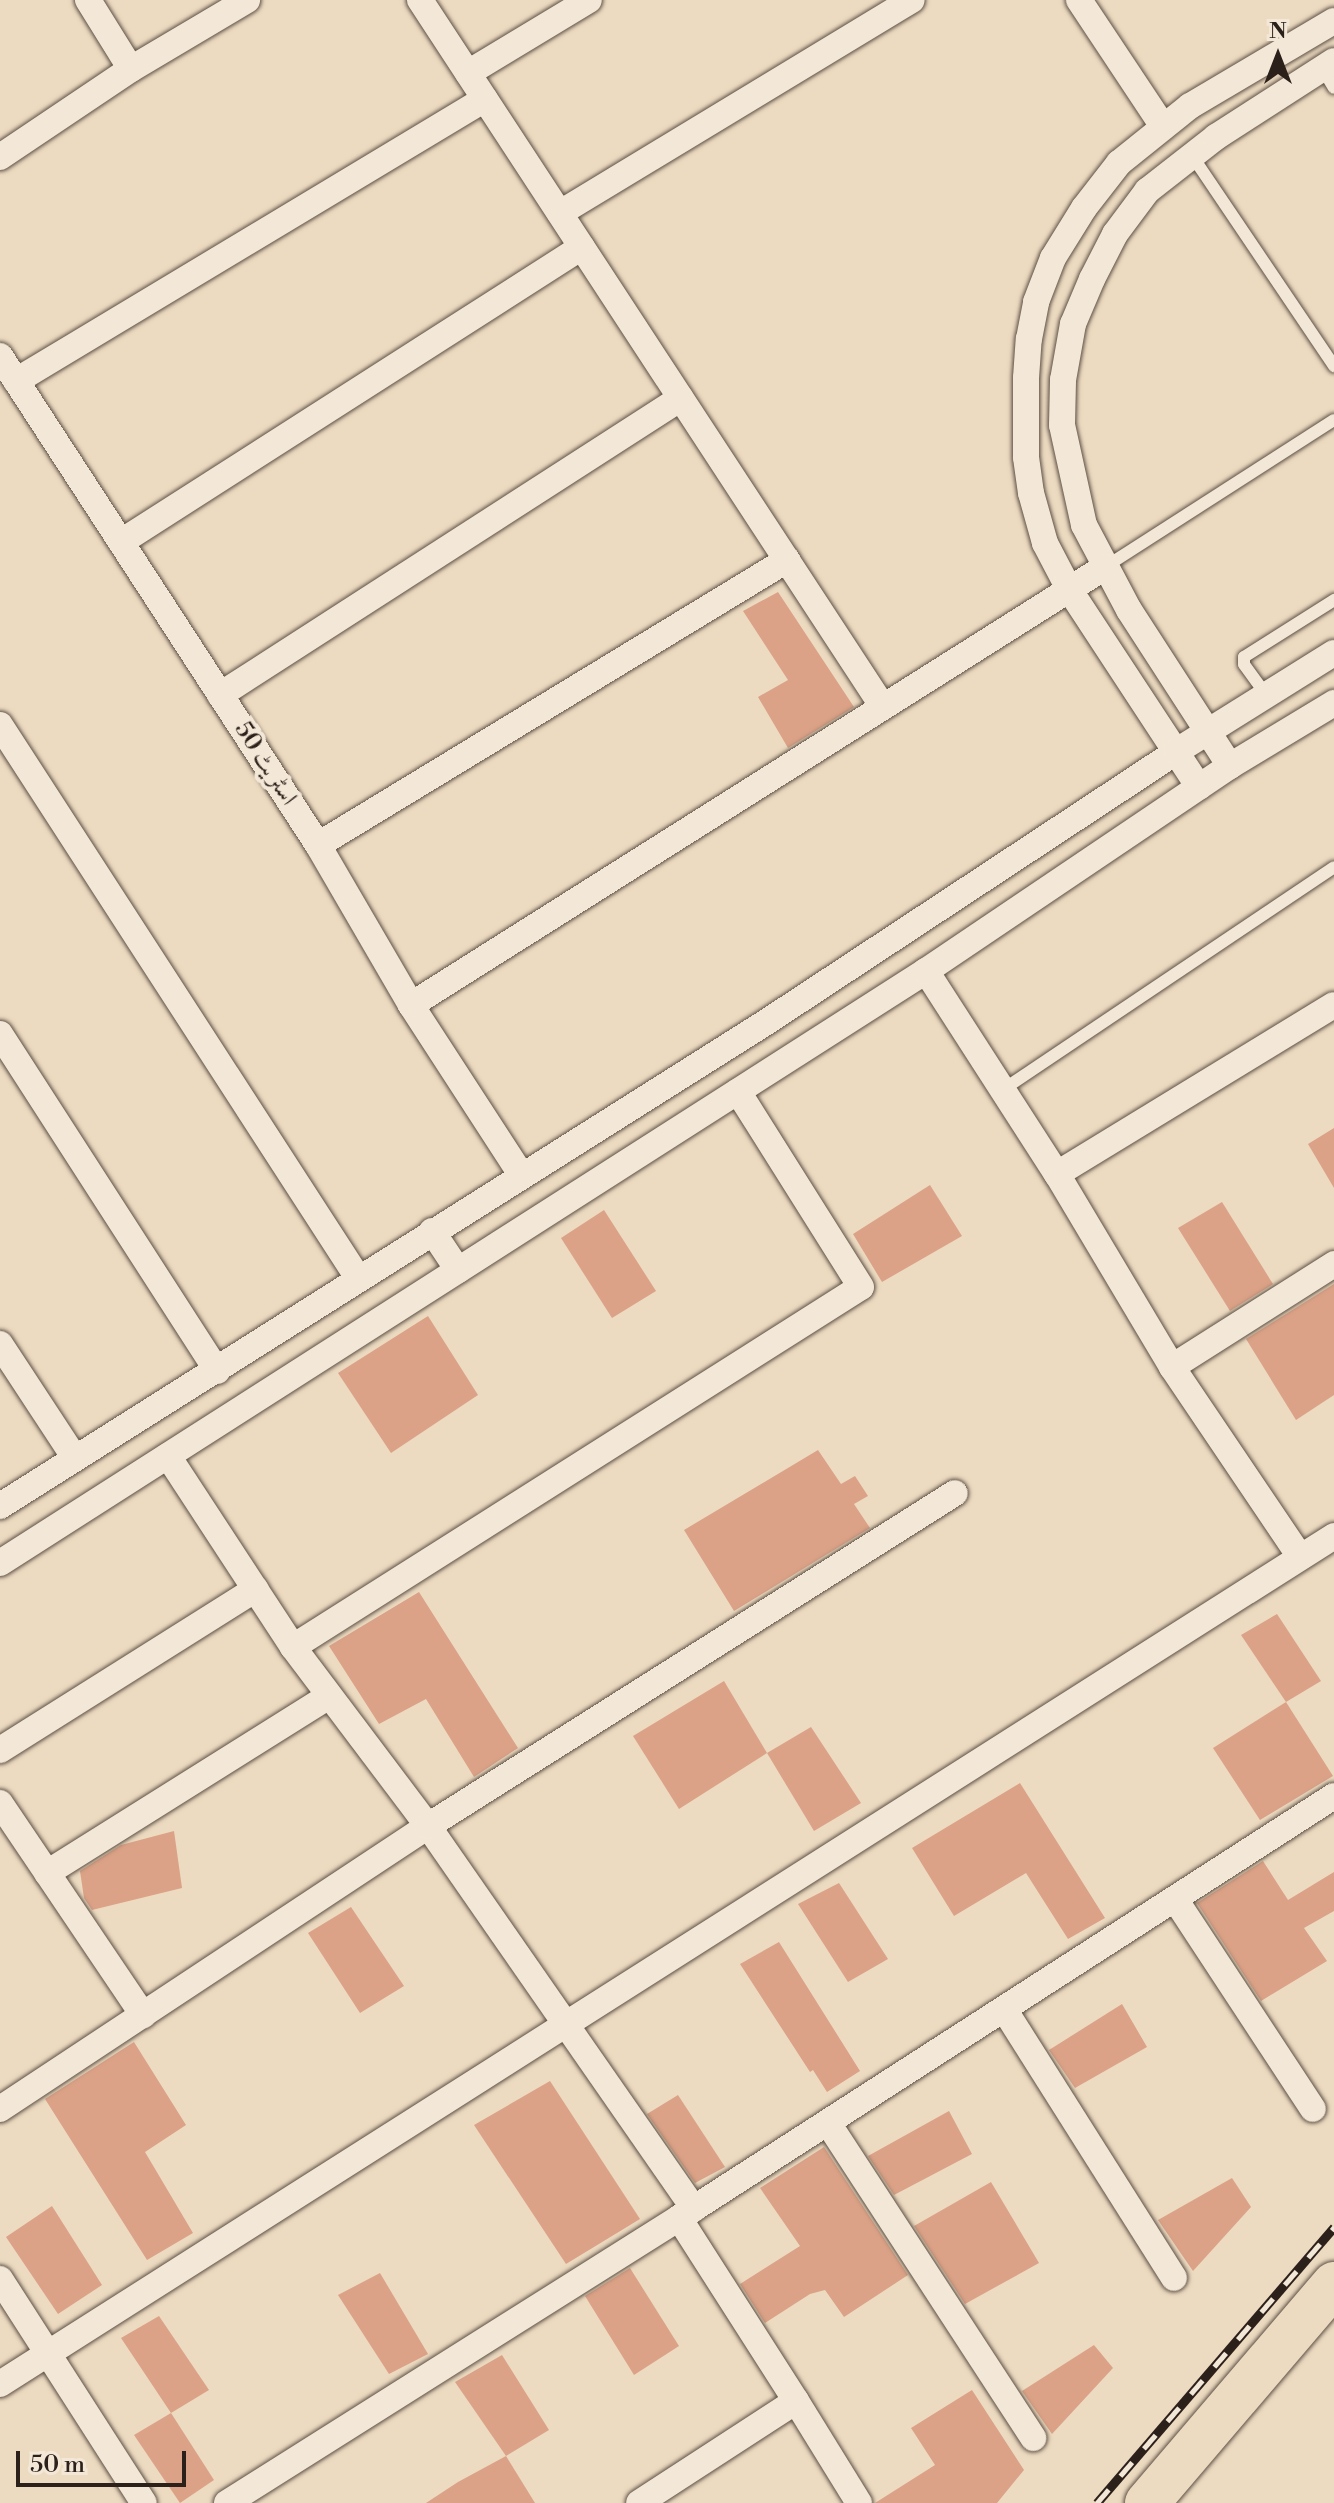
<!DOCTYPE html>
<meta charset="utf-8">
<style>
body{margin:0}
#map{position:relative;width:1334px;height:2503px;overflow:hidden;background:#eddbc1;font-family:"Libre Bodoni",Amiri,serif}
div>[style]{position:absolute}
.building>*{inset:0;background:#dba287}
.roads{filter:drop-shadow(0 0 2px #5c4f44) drop-shadow(0 0 2px #5c4f44)}
.lane>*{height:12px;margin:-6px;padding:0 6px;transform-origin:6px;border-radius:6px;background:#f3e8d7}
.street>*{height:26px;margin:-13px;padding:0 13px;transform-origin:13px;border-radius:13px;background:#f3e8d7}
.highway>*{height:44px;margin:-22px;padding:0 22px;transform-origin:22px;border-radius:22px;background:#eddbc1}
.rail>*{height:9px;margin-top:-4.5px;transform-origin:0;background:repeating-linear-gradient(90deg,#f3e8d7 0 18px,#2c201a 0 36px);box-sizing:border-box;border-block:2px solid #2c201a}
span{translate:-50% -50%;white-space:nowrap;text-align:center;line-height:1.15;-webkit-text-stroke:8px #f3e8d7;paint-order:stroke}
.street-label{font-size:24px;color:#2c201a}
.north{position:absolute;left:1238px;top:16px;width:80px;height:80px;-webkit-text-stroke:6px #f3e8d7;paint-order:stroke;rotate:0deg;font-size:22px;font-weight:700;line-height:32px;text-align:center;color:#2c201a}
.north::after{content:'';display:block;margin:auto;width:28px;height:36px;background:#2c201a;clip-path:polygon(50% 0,100% 100%,50% 72%,0 100%)}
.scale{position:absolute;left:16px;top:2451px;width:170px;height:36px;box-sizing:border-box;border:4px solid #2c201a;border-top:0;padding-left:10px;font-size:24px;line-height:28px;white-space:nowrap;color:#2c201a;-webkit-text-stroke:6px #f3e8d7;paint-order:stroke}
</style>
<div id="map">
<div class="building">
<div style="clip-path:polygon(778px 592px,854px 707px,788px 748px,758px 697px,788px 680px,743px 611px)"></div>
<div style="clip-path:polygon(1334px 1128px,1334px 1188px,1308px 1144px)"></div>
<div style="clip-path:polygon(930px 1185px,962px 1236px,882px 1282px,853px 1234px)"></div>
<div style="clip-path:polygon(1222px 1202px,1273px 1284px,1230px 1311px,1178px 1228px)"></div>
<div style="clip-path:polygon(604px 1210px,656px 1291px,612px 1318px,561px 1238px)"></div>
<div style="clip-path:polygon(1334px 1284px,1334px 1395px,1296px 1420px,1246px 1339px)"></div>
<div style="clip-path:polygon(428px 1316px,478px 1395px,391px 1453px,338px 1373px)"></div>
<div style="clip-path:polygon(818px 1450px,841px 1484px,855px 1476px,868px 1496px,854px 1504px,870px 1528px,734px 1611px,684px 1530px)"></div>
<div style="clip-path:polygon(419px 1592px,518px 1748px,474px 1777px,426px 1699px,379px 1724px,329px 1646px)"></div>
<div style="clip-path:polygon(1277px 1614px,1321px 1681px,1286px 1702px,1241px 1635px)"></div>
<div style="clip-path:polygon(724px 1681px,767px 1753px,679px 1809px,633px 1736px)"></div>
<div style="clip-path:polygon(1286px 1702px,1333px 1776px,1260px 1820px,1213px 1748px)"></div>
<div style="clip-path:polygon(811px 1727px,861px 1803px,814px 1831px,767px 1753px)"></div>
<div style="clip-path:polygon(1020px 1783px,1105px 1918px,1068px 1939px,1026px 1873px,954px 1916px,912px 1848px)"></div>
<div style="clip-path:polygon(174px 1831px,182px 1888px,92px 1910px,84px 1898px,80px 1871px,121px 1845px)"></div>
<div style="clip-path:polygon(1263px 1861px,1288px 1900px,1334px 1872px,1334px 1911px,1304px 1928px,1327px 1961px,1261px 2001px,1197px 1903px)"></div>
<div style="clip-path:polygon(839px 1883px,888px 1959px,848px 1982px,798px 1904px)"></div>
<div style="clip-path:polygon(351px 1907px,404px 1986px,360px 2013px,308px 1933px)"></div>
<div style="clip-path:polygon(779px 1942px,860px 2071px,827px 2092px,813px 2070px,810px 2072px,740px 1964px)"></div>
<div style="clip-path:polygon(1122px 2004px,1147px 2047px,1075px 2088px,1049px 2050px)"></div>
<div style="clip-path:polygon(134px 2042px,186px 2125px,145px 2152px,193px 2233px,147px 2260px,45px 2099px)"></div>
<div style="clip-path:polygon(550px 2081px,640px 2219px,566px 2264px,474px 2125px)"></div>
<div style="clip-path:polygon(678px 2095px,725px 2167px,695px 2183px,647px 2114px)"></div>
<div style="clip-path:polygon(949px 2111px,972px 2154px,894px 2195px,868px 2156px)"></div>
<div style="clip-path:polygon(824px 2147px,908px 2275px,844px 2317px,825px 2290px,810px 2294px,765px 2323px,740px 2284px,800px 2246px,760px 2188px)"></div>
<div style="clip-path:polygon(1232px 2178px,1251px 2207px,1193px 2271px,1158px 2220px)"></div>
<div style="clip-path:polygon(991px 2182px,1039px 2263px,965px 2304px,914px 2226px)"></div>
<div style="clip-path:polygon(52px 2206px,102px 2285px,58px 2314px,6px 2237px)"></div>
<div style="clip-path:polygon(630px 2268px,679px 2346px,634px 2375px,585px 2296px)"></div>
<div style="clip-path:polygon(380px 2273px,428px 2354px,389px 2374px,338px 2295px)"></div>
<div style="clip-path:polygon(159px 2316px,209px 2390px,171px 2413px,121px 2338px)"></div>
<div style="clip-path:polygon(1094px 2345px,1113px 2368px,1052px 2434px,1022px 2391px)"></div>
<div style="clip-path:polygon(502px 2355px,549px 2430px,506px 2456px,455px 2382px)"></div>
<div style="clip-path:polygon(972px 2390px,1024px 2470px,997px 2503px,875px 2503px,935px 2465px,911px 2428px)"></div>
<div style="clip-path:polygon(171px 2413px,214px 2480px,180px 2503px,134px 2435px)"></div>
<div style="clip-path:polygon(506px 2456px,535px 2503px,426px 2503px,458px 2482px)"></div>
</div>
<div class="roads">
<div class="lane">
<div style="left:1322px;top:68px;width:23px;rotate:59deg"></div>
<div style="left:1191px;top:154px;width:256px;rotate:56deg"></div>
<div style="left:1105px;top:567px;width:272px;rotate:-32.7deg"></div>
<div style="left:1267px;top:696px;width:39px;rotate:-126deg"></div>
<div style="left:1244px;top:664px;width:7px;rotate:-90deg"></div>
<div style="left:1244px;top:657px;width:107px;rotate:-32.3deg"></div>
<div style="left:1001px;top:1091px;width:401px;rotate:-33.9deg"></div>
</div>
<div class="street">
<div style="left:88px;top:0;width:81px;rotate:58.1deg"></div>
<div style="left:420px;top:0;width:845px;rotate:56.78deg"></div>
<div style="left:1079px;top:0;width:150px;rotate:56.4deg"></div>
<div style="left:468px;top:73px;width:141px;rotate:-31.1deg"></div>
<div style="left:0;top:157px;width:158px;rotate:-33.9deg"></div>
<div style="left:131px;top:69px;width:135px;rotate:-30.7deg"></div>
<div style="left:560px;top:213px;width:411px;rotate:-31.2deg"></div>
<div style="left:0;top:356px;width:583px;rotate:56.96deg"></div>
<div style="left:318px;top:845px;width:185px;rotate:59.8deg"></div>
<div style="left:411px;top:1005px;width:204px;rotate:57deg"></div>
<div style="left:16px;top:381px;width:547px;rotate:-31.02deg"></div>
<div style="left:121px;top:542px;width:547px;rotate:-32.62deg"></div>
<div style="left:220px;top:695px;width:548px;rotate:-32.79deg"></div>
<div style="left:0;top:725px;width:659px;rotate:57.08deg"></div>
<div style="left:1230px;top:766px;width:186px;rotate:-122.9deg"></div>
<div style="left:1129px;top:610px;width:96px;rotate:-117.9deg"></div>
<div style="left:1084px;top:525px;width:102px;rotate:-102.4deg"></div>
<div style="left:1062px;top:425px;width:45px;rotate:-88.7deg"></div>
<div style="left:1063px;top:380px;width:57px;rotate:-79.9deg"></div>
<div style="left:1073px;top:324px;width:49px;rotate:-67.1deg"></div>
<div style="left:1092px;top:279px;width:51px;rotate:-62.9deg"></div>
<div style="left:1115px;top:234px;width:54px;rotate:-53.3deg"></div>
<div style="left:1147px;top:191px;width:88px;rotate:-38deg"></div>
<div style="left:1216px;top:137px;width:140px;rotate:-32.8deg"></div>
<div style="left:1199px;top:787px;width:237px;rotate:-123.3deg"></div>
<div style="left:1069px;top:589px;width:52px;rotate:-117.6deg"></div>
<div style="left:1045px;top:543px;width:52px;rotate:-105.6deg"></div>
<div style="left:1031px;top:493px;width:36px;rotate:-98deg"></div>
<div style="left:1026px;top:457px;width:79px;rotate:-90deg"></div>
<div style="left:1026px;top:378px;width:39px;rotate:-86deg"></div>
<div style="left:1029px;top:339px;width:38px;rotate:-79deg"></div>
<div style="left:1036px;top:302px;width:47px;rotate:-68.9deg"></div>
<div style="left:1053px;top:258px;width:59px;rotate:-58.2deg"></div>
<div style="left:1084px;top:208px;width:57px;rotate:-52.1deg"></div>
<div style="left:1119px;top:163px;width:91px;rotate:-38.8deg"></div>
<div style="left:1190px;top:106px;width:167px;rotate:-30.6deg"></div>
<div style="left:318px;top:845px;width:549px;rotate:-31.29deg"></div>
<div style="left:926px;top:971px;width:242px;rotate:57.2deg"></div>
<div style="left:1057px;top:1174px;width:225px;rotate:59.2deg"></div>
<div style="left:1172px;top:1367px;width:229px;rotate:56deg"></div>
<div style="left:411px;top:1005px;width:821px;rotate:-32.26deg"></div>
<div style="left:0;top:1034px;width:401px;rotate:57.2deg"></div>
<div style="left:1057px;top:1174px;width:324px;rotate:-31.4deg"></div>
<div style="left:432px;top:1231px;width:47px;rotate:56.3deg"></div>
<div style="left:0;top:1344px;width:136px;rotate:56.7deg"></div>
<div style="left:1172px;top:1367px;width:192px;rotate:-32.4deg"></div>
<div style="left:168px;top:1456px;width:228px;rotate:56.8deg"></div>
<div style="left:293px;top:1647px;width:224px;rotate:53deg"></div>
<div style="left:428px;top:1826px;width:466px;rotate:55.2deg"></div>
<div style="left:0;top:1506px;width:908px;rotate:-32.27deg"></div>
<div style="left:768px;top:1021px;width:490px;rotate:-33.4deg"></div>
<div style="left:1177px;top:751px;width:185px;rotate:-32deg"></div>
<div style="left:0;top:1563px;width:1099px;rotate:-32.59deg"></div>
<div style="left:926px;top:971px;width:367px;rotate:-34deg"></div>
<div style="left:1230px;top:766px;width:122px;rotate:-31.2deg"></div>
<div style="left:293px;top:1647px;width:672px;rotate:-32.37deg"></div>
<div style="left:861px;top:1287px;width:231px;rotate:-122.2deg"></div>
<div style="left:0;top:1750px;width:302px;rotate:-32.2deg"></div>
<div style="left:0;top:1803px;width:256px;rotate:56deg"></div>
<div style="left:47px;top:1873px;width:333px;rotate:-32.1deg"></div>
<div style="left:1175px;top:1899px;width:251px;rotate:56.7deg"></div>
<div style="left:1004px;top:2009px;width:318px;rotate:57.7deg"></div>
<div style="left:0;top:2109px;width:513px;rotate:-33.47deg"></div>
<div style="left:428px;top:1826px;width:623px;rotate:-32.29deg"></div>
<div style="left:828px;top:2123px;width:376px;rotate:56.9deg"></div>
<div style="left:679px;top:2218px;width:779px;rotate:-32.79deg"></div>
<div style="left:0;top:2279px;width:266px;rotate:57.3deg"></div>
<div style="left:0;top:2384px;width:1581px;rotate:-32.44deg"></div>
<div style="left:796px;top:2401px;width:120px;rotate:58.3deg"></div>
<div style="left:227px;top:2503px;width:534px;rotate:-32.23deg"></div>
<div style="left:679px;top:2218px;width:217px;rotate:57.4deg"></div>
<div style="left:796px;top:2401px;width:187px;rotate:147deg"></div>
</div>
<div class="highway">
<div style="left:1147px;top:2503px;width:288px;rotate:-49.5deg"></div>
</div>
</div>
<div class="rail">
<div style="left:1097px;top:2503px;width:364px;rotate:-49.3deg"></div>
</div>
<div class="street-label">
<span style="left:265px;top:764px;rotate:57deg">اسٹریٹ 50</span>
</div>
<div class="north">N</div>
<div class="scale">50 m</div>
</div>
